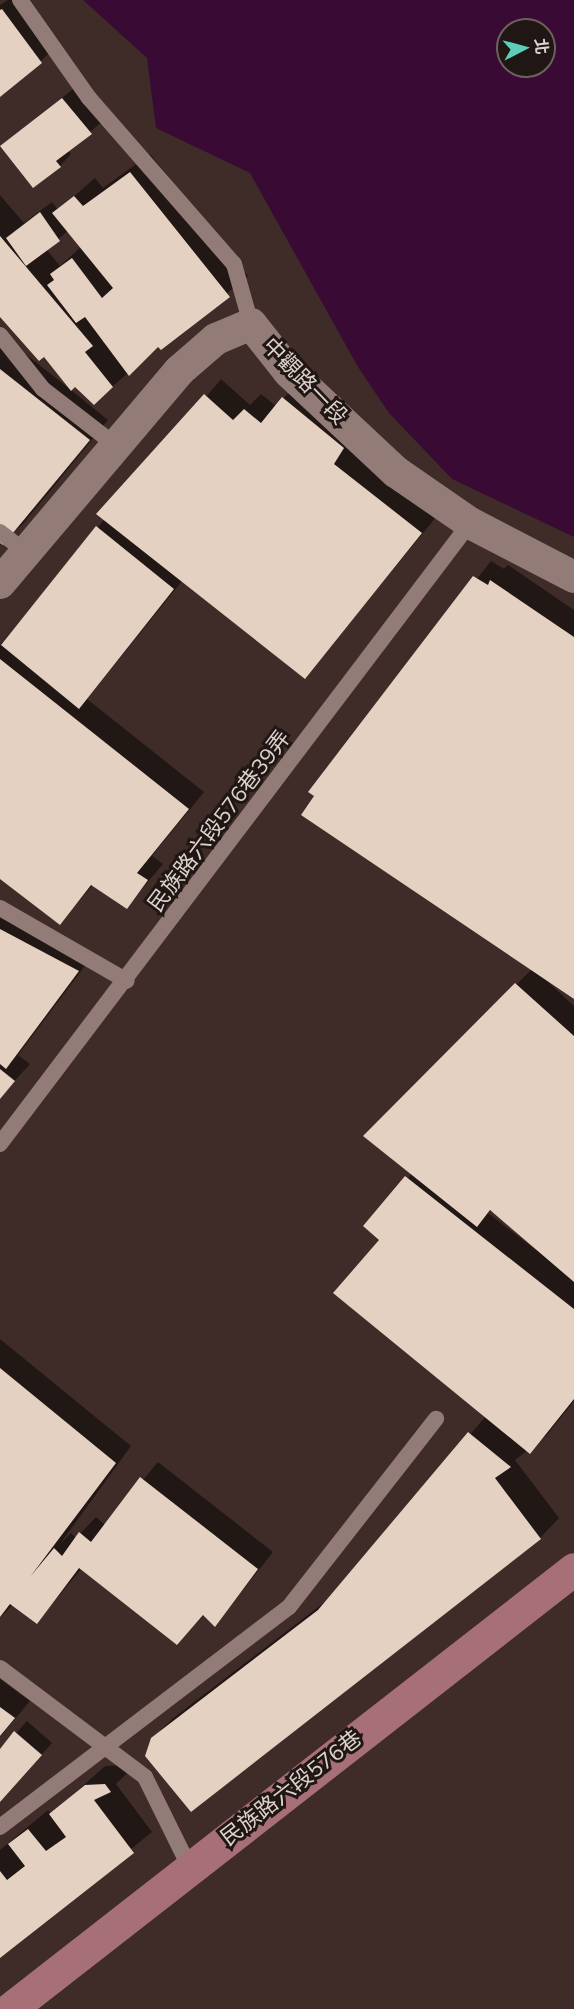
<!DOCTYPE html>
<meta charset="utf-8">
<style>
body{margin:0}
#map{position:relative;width:574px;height:2009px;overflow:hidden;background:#3f2c28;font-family:Mulish,"Noto Sans TC",sans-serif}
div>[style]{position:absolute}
.water>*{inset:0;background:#390a33}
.shadow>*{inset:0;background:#0007}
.building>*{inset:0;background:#e4d1c2}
.lane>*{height:16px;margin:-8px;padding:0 8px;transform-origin:8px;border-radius:8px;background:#937c77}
.street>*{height:32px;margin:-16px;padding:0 16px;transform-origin:16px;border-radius:16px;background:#937c77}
.secondary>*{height:33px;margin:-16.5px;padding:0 16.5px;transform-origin:16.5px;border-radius:16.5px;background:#a76f78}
span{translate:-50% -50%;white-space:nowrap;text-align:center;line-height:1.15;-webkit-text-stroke:6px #201715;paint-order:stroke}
.street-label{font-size:22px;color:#ddd1ce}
.north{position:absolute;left:496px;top:18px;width:60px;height:60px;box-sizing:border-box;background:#201715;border:2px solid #6c615f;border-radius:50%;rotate:84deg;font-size:16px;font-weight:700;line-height:24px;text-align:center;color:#ddd1ce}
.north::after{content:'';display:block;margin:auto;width:21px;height:27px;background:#5dceb9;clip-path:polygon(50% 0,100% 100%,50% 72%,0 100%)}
</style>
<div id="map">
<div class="water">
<div style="clip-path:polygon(evenodd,83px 0,574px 0,574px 537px,452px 479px,389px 413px,358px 367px,250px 173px,156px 128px,147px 58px,83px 0,508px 30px,544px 30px,544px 66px,508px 66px,508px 30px)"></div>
</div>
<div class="shadow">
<div style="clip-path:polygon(8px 0,23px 0,58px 46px,0 95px,0 5px)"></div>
<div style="clip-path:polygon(74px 88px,103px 121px,68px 150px,71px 154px,60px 166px,33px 186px,2px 147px)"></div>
<div style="clip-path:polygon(evenodd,150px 154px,248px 276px,162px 348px,159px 345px,94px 403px,75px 385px,71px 390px,108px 420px,23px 524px,0 545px,0 334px,71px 390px,45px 355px,0 312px,0 195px,24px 223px,52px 202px,58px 210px,95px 178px,103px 188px,150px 154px,68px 231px,81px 247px,60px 266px,46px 249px,68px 231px)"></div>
<div style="clip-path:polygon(221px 379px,250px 405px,261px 394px,276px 406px,299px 382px,437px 516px,305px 677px,183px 580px,87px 699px,204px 792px,152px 856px,163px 864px,127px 907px,93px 885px,60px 923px,0 877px,0 645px)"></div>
<div style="clip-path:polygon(evenodd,491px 561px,504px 569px,508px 565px,574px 610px,574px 997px,547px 981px,574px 1006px,574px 1401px,546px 1436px,515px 1460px,559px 1518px,540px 1538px,191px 1810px,152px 1739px,172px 1719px,330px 1598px,486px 1416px,381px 1240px,411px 1173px,365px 1136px,532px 969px,310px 791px,491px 561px,492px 1209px,537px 1248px,536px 1250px,488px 1213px,492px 1209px)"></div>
<div style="clip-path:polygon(0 905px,93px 955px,18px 1055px,30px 1064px,0 1097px)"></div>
<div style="clip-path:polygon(0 1339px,131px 1446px,60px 1544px,71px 1533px,76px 1538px,96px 1517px,105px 1525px,158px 1462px,273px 1552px,215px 1625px,205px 1614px,177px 1643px,82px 1568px,37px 1622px,13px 1604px,0 1618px)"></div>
<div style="clip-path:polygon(0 1679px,30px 1701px,0 1737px)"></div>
<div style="clip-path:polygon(27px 1721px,52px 1743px,0 1801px,0 1751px)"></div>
<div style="clip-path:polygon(125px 1765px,129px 1771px,116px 1784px,152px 1832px,0 1956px,0 1850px,48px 1810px,51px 1814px,105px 1766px)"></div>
</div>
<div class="building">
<div style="clip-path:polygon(2px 9px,42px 63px,0 97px,0 10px)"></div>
<div style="clip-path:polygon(62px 98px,92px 134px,56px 161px,61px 167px,33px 188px,0 146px)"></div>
<div style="clip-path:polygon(130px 172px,230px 297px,161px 350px,158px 347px,129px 376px,85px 317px,76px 323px,47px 285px,54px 280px,50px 274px,72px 258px,102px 298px,113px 288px,52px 213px,74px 196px,83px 206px)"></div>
<div style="clip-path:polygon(40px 212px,60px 241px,26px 266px,6px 238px)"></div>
<div style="clip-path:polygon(0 236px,93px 346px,85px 352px,113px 387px,94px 405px,75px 387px,71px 391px,44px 357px,39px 361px,0 317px)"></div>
<div style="clip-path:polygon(0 369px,90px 440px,3px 545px,0 543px)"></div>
<div style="clip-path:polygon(204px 394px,233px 420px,244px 409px,261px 423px,282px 397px,344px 448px,334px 464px,422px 533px,305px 679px,96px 514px)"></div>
<div style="clip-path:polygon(96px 526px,174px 589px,79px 709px,1px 645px)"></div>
<div style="clip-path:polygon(473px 576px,488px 585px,490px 580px,574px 637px,574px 999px,301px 815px,314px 796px,308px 792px)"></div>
<div style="clip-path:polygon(0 659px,189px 809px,137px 873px,148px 880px,127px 909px,91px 885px,60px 925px,0 879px)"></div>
<div style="clip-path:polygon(0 929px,79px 971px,6px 1069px,0 1064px)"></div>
<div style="clip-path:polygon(515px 983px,574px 1036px,574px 1282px,490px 1210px,477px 1227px,363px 1136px)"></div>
<div style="clip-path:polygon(0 1069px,15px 1081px,0 1099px)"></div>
<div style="clip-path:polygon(405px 1176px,574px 1309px,574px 1399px,530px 1454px,333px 1293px,379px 1240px,363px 1226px)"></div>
<div style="clip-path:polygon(0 1368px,116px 1463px,30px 1577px,54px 1548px,62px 1556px,79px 1532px,91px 1542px,140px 1477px,258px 1569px,215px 1627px,203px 1615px,177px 1645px,79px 1568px,37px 1624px,10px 1604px,0 1617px)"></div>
<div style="clip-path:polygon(468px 1432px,511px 1467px,495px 1478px,541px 1539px,191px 1812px,145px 1756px,151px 1738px,318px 1610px)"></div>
<div style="clip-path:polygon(0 1707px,15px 1718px,0 1736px)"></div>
<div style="clip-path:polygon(14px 1731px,42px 1755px,0 1802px,0 1749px)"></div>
<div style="clip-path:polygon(105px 1784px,111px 1792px,94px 1800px,134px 1853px,0 1958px,0 1871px,7px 1880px,25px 1866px,8px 1844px,28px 1829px,46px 1851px,66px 1837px,49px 1814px,85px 1785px)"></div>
</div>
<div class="lane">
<div style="left:20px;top:0;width:120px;rotate:54.9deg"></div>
<div style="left:89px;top:98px;width:220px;rotate:48.9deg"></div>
<div style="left:234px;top:264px;width:62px;rotate:74.2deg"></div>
<div style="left:0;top:335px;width:69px;rotate:51.5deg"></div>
<div style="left:43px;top:389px;width:90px;rotate:37.8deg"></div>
<div style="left:0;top:532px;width:33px;rotate:38deg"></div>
<div style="left:0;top:908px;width:146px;rotate:29.9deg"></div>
<div style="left:0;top:1144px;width:779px;rotate:-52.88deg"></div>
<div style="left:0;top:1668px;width:181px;rotate:36.9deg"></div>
<div style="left:145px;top:1777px;width:99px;rotate:63.7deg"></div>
<div style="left:0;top:1827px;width:363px;rotate:-37.3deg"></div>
<div style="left:289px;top:1607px;width:239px;rotate:-52deg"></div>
</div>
<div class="street">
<div style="left:0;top:583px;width:277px;rotate:-49.8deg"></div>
<div style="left:179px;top:371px;width:49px;rotate:-40.9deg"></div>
<div style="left:216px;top:339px;width:38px;rotate:-23deg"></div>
<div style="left:251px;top:324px;width:61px;rotate:51.6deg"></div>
<div style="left:289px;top:372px;width:146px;rotate:43.1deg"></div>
<div style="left:396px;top:472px;width:90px;rotate:34.6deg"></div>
<div style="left:470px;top:523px;width:117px;rotate:27.4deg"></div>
</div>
<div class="secondary">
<div style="left:10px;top:2009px;width:715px;rotate:-37.96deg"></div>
</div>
<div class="street-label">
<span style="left:305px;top:381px;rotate:46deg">中觀路一段</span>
<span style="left:219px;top:821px;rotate:-53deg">民族路六段576巷39弄</span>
<span style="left:291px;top:1788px;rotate:-38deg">民族路六段576巷</span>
</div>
<div class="north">北</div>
</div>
